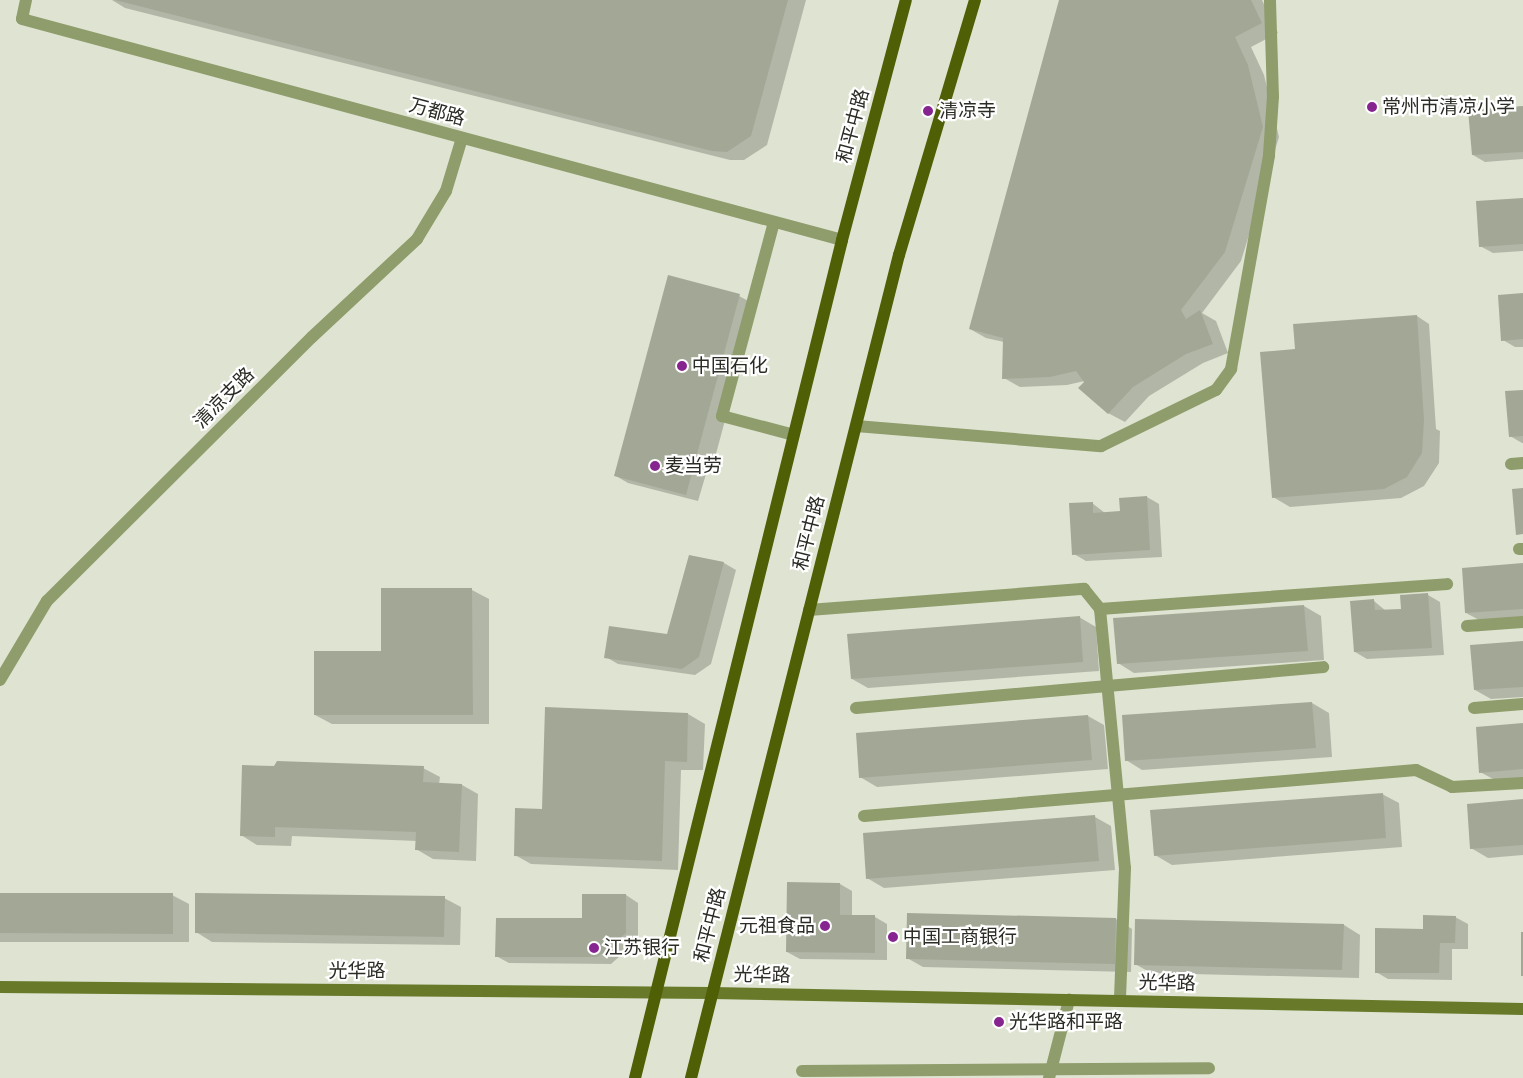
<!DOCTYPE html>
<meta charset="utf-8">
<style>
body{margin:0}
#map{position:relative;width:1523px;height:1078px;overflow:hidden;background:#dee4d1;font-family:Mulish,"Noto Sans SC",sans-serif}
div>[style]{position:absolute}
.shadow>*{inset:0;background:#0003}
.building>*{inset:0;background:#a3a896}
.lane>*{height:12px;margin:-6px;padding:0 6px;transform-origin:6px;border-radius:6px;background:#8f9c6b}
.street>*{height:12px;margin:-6px;padding:0 6px;transform-origin:6px;border-radius:6px;background:#8f9c6b}
.secondary>*{height:12px;margin:-6px;padding:0 6px;transform-origin:6px;border-radius:6px;background:#68792a}
.primary>*{height:12px;margin:-6px;padding:0 6px;transform-origin:6px;border-radius:6px;background:#4f5f05}
.dots>*{width:14px;height:14px;translate:-50% -50%;box-sizing:border-box;border:2px solid #fff;border-radius:50%}
span{translate:-50% -50%;white-space:nowrap;text-align:center;line-height:1.15;-webkit-text-stroke:4.5px #fff;paint-order:stroke}
.poi-label{font-size:19px;color:#2a2c25}
.left{translate:0 -50%;text-align:left}
.right{translate:-100% -50%;text-align:right}
.street-label{font-size:19px;color:#2a2c25}
</style>
<div id="map">
<div class="shadow">
<div style="clip-path:polygon(112px 0,806px 0,767px 145px,744px 160px,730px 160px,125px 8px)"></div>
<div style="clip-path:polygon(1060px 0,1262px 0,1278px 33px,1251px 47px,1264px 75px,1279px 137px,1241px 261px,1202px 313px,1216px 321px,1228px 353px,1203px 363px,1149px 396px,1125px 422px,1108px 413px,1089px 380px,1067px 385px,1020px 387px,1004px 378px,1004px 342px,986px 338px,970px 329px)"></div>
<div style="clip-path:polygon(1523px 107px,1523px 159px,1485px 162px,1473px 155px)"></div>
<div style="clip-path:polygon(1523px 199px,1523px 251px,1493px 253px,1480px 246px)"></div>
<div style="clip-path:polygon(1523px 295px,1523px 347px,1515px 347px,1503px 340px)"></div>
<div style="clip-path:polygon(739px 296px,756px 305px,713px 465px,709px 464px,698px 501px,628px 483px,616px 476px)"></div>
<div style="clip-path:polygon(1417px 316px,1429px 324px,1436px 429px,1440px 431px,1439px 463px,1424px 486px,1401px 498px,1290px 507px,1273px 497px,1296px 350px)"></div>
<div style="clip-path:polygon(1523px 391px,1523px 443px,1522px 443px,1510px 436px)"></div>
<div style="clip-path:polygon(1147px 497px,1159px 504px,1162px 557px,1086px 561px,1074px 554px,1092px 503px,1105px 513px,1121px 512px)"></div>
<div style="clip-path:polygon(690px 557px,724px 563px,736px 570px,711px 664px,695px 675px,618px 664px,606px 657px,668px 636px)"></div>
<div style="clip-path:polygon(1523px 564px,1523px 619px,1483px 622px,1466px 613px)"></div>
<div style="clip-path:polygon(382px 590px,472px 590px,489px 599px,489px 724px,332px 724px,315px 715px,382px 652px)"></div>
<div style="clip-path:polygon(1428px 595px,1440px 602px,1444px 655px,1367px 659px,1355px 652px,1374px 601px,1386px 611px,1402px 610px)"></div>
<div style="clip-path:polygon(1304px 606px,1321px 616px,1324px 660px,1134px 673px,1118px 663px,1115px 619px)"></div>
<div style="clip-path:polygon(1079px 617px,1096px 627px,1099px 671px,868px 688px,852px 679px)"></div>
<div style="clip-path:polygon(1523px 642px,1523px 697px,1491px 699px,1475px 690px)"></div>
<div style="clip-path:polygon(1312px 703px,1329px 713px,1332px 757px,1142px 770px,1126px 760px,1123px 716px)"></div>
<div style="clip-path:polygon(546px 709px,688px 714px,705px 724px,703px 770px,681px 770px,678px 870px,531px 864px,515px 855px,543px 810px)"></div>
<div style="clip-path:polygon(1088px 716px,1104px 725px,1108px 769px,877px 787px,860px 777px)"></div>
<div style="clip-path:polygon(1523px 725px,1523px 779px,1497px 781px,1480px 772px)"></div>
<div style="clip-path:polygon(423px 768px,440px 777px,439px 784px,462px 785px,478px 794px,476px 861px,433px 859px,416px 849px,417px 841px,292px 836px,291px 846px,257px 845px,241px 835px)"></div>
<div style="clip-path:polygon(1382px 794px,1399px 803px,1402px 847px,1172px 865px,1155px 855px)"></div>
<div style="clip-path:polygon(1523px 800px,1523px 855px,1488px 858px,1471px 848px)"></div>
<div style="clip-path:polygon(1095px 817px,1111px 826px,1115px 870px,884px 888px,867px 878px)"></div>
<div style="clip-path:polygon(840px 884px,852px 891px,852px 917px,875px 917px,887px 924px,887px 960px,800px 959px,787px 952px)"></div>
<div style="clip-path:polygon(0 895px,172px 895px,189px 904px,189px 942px,0 942px)"></div>
<div style="clip-path:polygon(626px 895px,638px 903px,638px 940px,611px 964px,509px 963px,496px 956px,583px 919px)"></div>
<div style="clip-path:polygon(444px 898px,461px 907px,460px 945px,212px 942px,196px 932px)"></div>
<div style="clip-path:polygon(1455px 917px,1468px 924px,1468px 949px,1452px 949px,1452px 980px,1388px 979px,1376px 972px,1424px 930px)"></div>
<div style="clip-path:polygon(1116px 919px,1132px 929px,1131px 972px,923px 967px,907px 958px)"></div>
<div style="clip-path:polygon(1344px 925px,1360px 935px,1359px 978px,1151px 973px,1135px 964px)"></div>
</div>
<div class="building">
<div style="clip-path:polygon(115px 0,788px 0,751px 136px,727px 152px,712px 151px)"></div>
<div style="clip-path:polygon(1059px 0,1251px 0,1262px 23px,1235px 37px,1248px 65px,1263px 127px,1225px 252px,1181px 310px,1186px 319px,1200px 310px,1213px 344px,1186px 354px,1133px 387px,1108px 414px,1078px 388px,1084px 382px,1076px 371px,1050px 377px,1002px 379px,1003px 338px,969px 329px)"></div>
<div style="clip-path:polygon(1523px 106px,1523px 152px,1472px 155px,1468px 110px)"></div>
<div style="clip-path:polygon(1523px 198px,1523px 244px,1479px 247px,1476px 201px)"></div>
<div style="clip-path:polygon(668px 275px,740px 294px,686px 495px,614px 476px)"></div>
<div style="clip-path:polygon(1523px 293px,1523px 339px,1501px 341px,1498px 295px)"></div>
<div style="clip-path:polygon(1417px 315px,1424px 420px,1422px 453px,1407px 477px,1384px 489px,1272px 498px,1260px 352px,1295px 349px,1293px 324px)"></div>
<div style="clip-path:polygon(1523px 390px,1523px 436px,1509px 437px,1505px 391px)"></div>
<div style="clip-path:polygon(1523px 488px,1523px 534px,1516px 535px,1512px 489px)"></div>
<div style="clip-path:polygon(1147px 496px,1150px 550px,1072px 555px,1069px 503px,1093px 502px,1093px 513px,1120px 511px,1119px 498px)"></div>
<div style="clip-path:polygon(689px 555px,724px 562px,699px 657px,682px 669px,604px 658px,609px 626px,667px 634px)"></div>
<div style="clip-path:polygon(1523px 563px,1523px 609px,1465px 613px,1462px 568px)"></div>
<div style="clip-path:polygon(381px 588px,472px 588px,473px 715px,314px 715px,314px 651px,381px 651px)"></div>
<div style="clip-path:polygon(1428px 593px,1432px 648px,1354px 652px,1350px 601px,1374px 599px,1375px 610px,1401px 609px,1400px 595px)"></div>
<div style="clip-path:polygon(1304px 605px,1308px 651px,1117px 664px,1113px 618px)"></div>
<div style="clip-path:polygon(1080px 616px,1083px 662px,851px 679px,847px 634px)"></div>
<div style="clip-path:polygon(1523px 641px,1523px 687px,1474px 690px,1470px 645px)"></div>
<div style="clip-path:polygon(1312px 702px,1316px 748px,1125px 761px,1122px 715px)"></div>
<div style="clip-path:polygon(545px 707px,688px 713px,687px 762px,665px 761px,662px 861px,514px 856px,515px 808px,542px 809px)"></div>
<div style="clip-path:polygon(1088px 715px,1092px 760px,859px 778px,856px 733px)"></div>
<div style="clip-path:polygon(1523px 723px,1523px 769px,1479px 773px,1476px 727px)"></div>
<div style="clip-path:polygon(277px 761px,424px 766px,423px 782px,462px 784px,459px 852px,415px 850px,416px 832px,275px 827px,275px 837px,240px 836px,242px 765px,274px 766px)"></div>
<div style="clip-path:polygon(1383px 793px,1386px 838px,1154px 856px,1150px 810px)"></div>
<div style="clip-path:polygon(1523px 799px,1523px 845px,1470px 849px,1467px 804px)"></div>
<div style="clip-path:polygon(1095px 815px,1099px 861px,866px 879px,863px 833px)"></div>
<div style="clip-path:polygon(787px 882px,840px 883px,840px 915px,875px 915px,875px 953px,786px 952px)"></div>
<div style="clip-path:polygon(0 893px,173px 893px,173px 934px,0 933px)"></div>
<div style="clip-path:polygon(195px 893px,445px 896px,444px 937px,195px 933px)"></div>
<div style="clip-path:polygon(582px 894px,626px 894px,626px 933px,598px 957px,495px 957px,496px 918px,582px 918px)"></div>
<div style="clip-path:polygon(907px 913px,1116px 918px,1115px 964px,906px 959px)"></div>
<div style="clip-path:polygon(1423px 915px,1456px 916px,1455px 943px,1440px 943px,1439px 973px,1375px 973px,1375px 928px,1423px 929px)"></div>
<div style="clip-path:polygon(1135px 919px,1344px 924px,1342px 970px,1134px 965px)"></div>
<div style="clip-path:polygon(1521px 932px,1523px 932px,1523px 976px,1521px 976px)"></div>
</div>
<div class="lane">
<div style="left:774px;top:222px;width:201px;rotate:105deg"></div>
<div style="left:722px;top:416px;width:74px;rotate:14.8deg"></div>
<div style="left:856px;top:426px;width:246px;rotate:4.7deg"></div>
<div style="left:1101px;top:446px;width:128px;rotate:-26deg"></div>
<div style="left:1216px;top:390px;width:26px;rotate:-54deg"></div>
<div style="left:1231px;top:369px;width:217px;rotate:-79.9deg"></div>
<div style="left:1269px;top:155px;width:58px;rotate:-86.1deg"></div>
<div style="left:1273px;top:97px;width:97px;rotate:-91.8deg"></div>
<div style="left:1511px;top:464px;width:12px;rotate:-5deg"></div>
<div style="left:1519px;top:549px;width:4px"></div>
<div style="left:1100px;top:609px;width:260px;rotate:84.5deg"></div>
<div style="left:1125px;top:868px;width:133px;rotate:92.2deg"></div>
<div style="left:809px;top:610px;width:276px;rotate:-4.4deg"></div>
<div style="left:1084px;top:589px;width:26px;rotate:51deg"></div>
<div style="left:1100px;top:609px;width:348px;rotate:-4.1deg"></div>
<div style="left:1467px;top:626px;width:56px;rotate:-4.1deg"></div>
<div style="left:0;top:680px;width:92px;rotate:-59.3deg"></div>
<div style="left:47px;top:601px;width:374px;rotate:-44.9deg"></div>
<div style="left:312px;top:337px;width:144px;rotate:-43deg"></div>
<div style="left:417px;top:239px;width:56px;rotate:-58.9deg"></div>
<div style="left:446px;top:191px;width:55px;rotate:-73.2deg"></div>
<div style="left:856px;top:708px;width:469px;rotate:-5deg"></div>
<div style="left:1474px;top:708px;width:49px;rotate:-4.7deg"></div>
<div style="left:864px;top:816px;width:554px;rotate:-4.76deg"></div>
<div style="left:1416px;top:770px;width:40px;rotate:25deg"></div>
<div style="left:1452px;top:787px;width:71px;rotate:-3.2deg"></div>
<div style="left:802px;top:1071px;width:407px;rotate:-0.4deg"></div>
<div style="left:1049px;top:1078px;width:81px;rotate:-75.6deg"></div>
</div>
<div class="street">
<div style="left:26px;top:0;width:19px;rotate:102deg"></div>
<div style="left:22px;top:19px;width:849px;rotate:15.08deg"></div>
</div>
<div class="secondary">
<div style="left:0;top:987px;width:712px;rotate:0.48deg"></div>
<div style="left:712px;top:993px;width:811px;rotate:1.13deg"></div>
</div>
<div class="primary">
<div style="left:635px;top:1078px;width:863px;rotate:-76.12deg"></div>
<div style="left:842px;top:240px;width:248px;rotate:-75.1deg"></div>
<div style="left:691px;top:1078px;width:849px;rotate:-75.82deg"></div>
<div style="left:899px;top:255px;width:266px;rotate:-73.4deg"></div>
</div>
<div class="dots">
<div style="left:1372px;top:107px;background:#86258f"></div>
<div style="left:928px;top:111px;background:#86258f"></div>
<div style="left:682px;top:366px;background:#86258f"></div>
<div style="left:655px;top:466px;background:#86258f"></div>
<div style="left:825px;top:926px;background:#86258f"></div>
<div style="left:893px;top:937px;background:#86258f"></div>
<div style="left:594px;top:948px;background:#86258f"></div>
<div style="left:999px;top:1022px;background:#86258f"></div>
</div>
<div class="poi-label">
<span class="left" style="left:1382px;top:107px">常州市清凉小学</span>
<span class="left" style="left:939px;top:111px">清凉寺</span>
<span class="left" style="left:692px;top:366px">中国石化</span>
<span class="left" style="left:665px;top:466px">麦当劳</span>
<span class="right" style="left:815px;top:926px">元祖食品</span>
<span class="left" style="left:903px;top:937px">中国工商银行</span>
<span class="left" style="left:604px;top:948px">江苏银行</span>
<span class="left" style="left:1009px;top:1022px">光华路和平路</span>
</div>
<div class="street-label">
<span style="left:437px;top:112px;rotate:15deg">万都路</span>
<span style="left:853px;top:126px;rotate:-75deg">和平中路</span>
<span style="left:224px;top:398px;rotate:-45deg">清凉支路</span>
<span style="left:809px;top:533px;rotate:-76deg">和平中路</span>
<span style="left:710px;top:925px;rotate:-76deg">和平中路</span>
<span style="left:357px;top:971px">光华路</span>
<span style="left:762px;top:975px;rotate:1deg">光华路</span>
<span style="left:1167px;top:983px;rotate:1deg">光华路</span>
</div>
</div>
